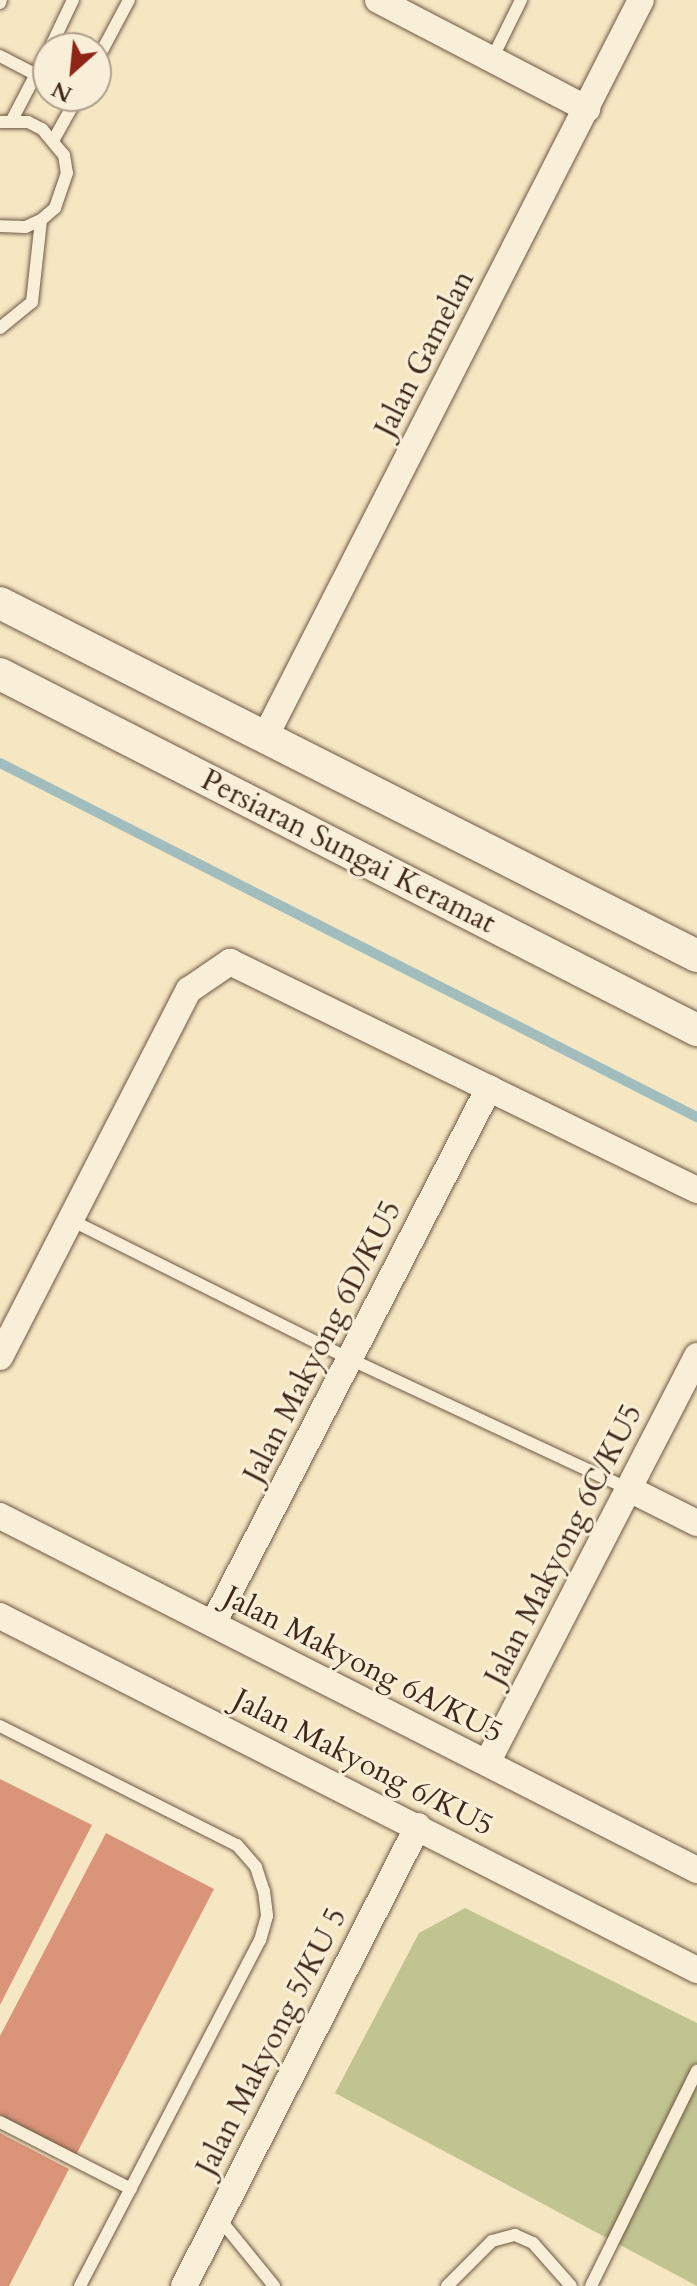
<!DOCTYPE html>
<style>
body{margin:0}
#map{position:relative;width:697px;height:2286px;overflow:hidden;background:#f6e7c3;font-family:Cardo,serif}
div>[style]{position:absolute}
.green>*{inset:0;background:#c1c490}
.stream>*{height:10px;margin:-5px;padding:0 5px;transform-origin:5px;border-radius:5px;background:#a1bdbe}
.building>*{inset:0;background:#d99479}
.roads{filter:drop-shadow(0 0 2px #6d5844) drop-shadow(0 0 2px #6d5844)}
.service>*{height:12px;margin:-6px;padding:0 6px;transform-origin:6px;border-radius:6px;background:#f9efd8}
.minor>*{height:26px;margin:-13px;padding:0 13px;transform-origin:13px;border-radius:13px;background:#f9efd8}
.tertiary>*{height:32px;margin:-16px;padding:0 16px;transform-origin:16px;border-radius:16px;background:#f9efd8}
span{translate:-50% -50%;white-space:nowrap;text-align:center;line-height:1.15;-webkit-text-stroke:6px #f9efd8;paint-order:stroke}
.street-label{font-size:30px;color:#3f281a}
.north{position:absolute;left:32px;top:32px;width:80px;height:80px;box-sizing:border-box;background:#f9efd8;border:2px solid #af9f8c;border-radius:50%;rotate:207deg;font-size:22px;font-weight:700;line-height:32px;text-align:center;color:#3f281a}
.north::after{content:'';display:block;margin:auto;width:28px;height:36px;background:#8f2418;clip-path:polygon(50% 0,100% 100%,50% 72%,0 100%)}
</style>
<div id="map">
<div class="green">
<div style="clip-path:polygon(465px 1908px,697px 2023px,697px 2286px,335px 2093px,419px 1933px)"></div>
</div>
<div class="stream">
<div style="left:0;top:763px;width:782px;rotate:26.93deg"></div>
</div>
<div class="building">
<div style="clip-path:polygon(0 1779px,92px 1825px,0 2005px)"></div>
<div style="clip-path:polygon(106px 1833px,214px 1889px,76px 2155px,0 2115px,0 2036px)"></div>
<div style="clip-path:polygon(0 2133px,69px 2169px,9px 2286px,0 2286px)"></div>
</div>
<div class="roads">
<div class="service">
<div style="left:0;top:3px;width:3px;rotate:-72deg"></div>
<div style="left:50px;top:48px;width:53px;rotate:-64.4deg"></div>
<div style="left:0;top:56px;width:54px;rotate:27.5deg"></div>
<div style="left:492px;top:59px;width:66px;rotate:-63.8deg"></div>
<div style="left:96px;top:62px;width:70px;rotate:-62deg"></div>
<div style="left:12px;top:120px;width:78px;rotate:-62.4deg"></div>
<div style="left:0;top:122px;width:28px"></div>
<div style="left:28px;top:122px;width:16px;rotate:27deg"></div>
<div style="left:42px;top:129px;width:34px;rotate:50deg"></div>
<div style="left:64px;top:155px;width:18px;rotate:81deg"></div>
<div style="left:67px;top:173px;width:37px;rotate:109deg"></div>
<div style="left:55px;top:208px;width:18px;rotate:139deg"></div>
<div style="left:41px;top:220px;width:17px;rotate:156deg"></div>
<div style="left:25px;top:227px;width:25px;rotate:-178deg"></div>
<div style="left:54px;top:139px;width:49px;rotate:-60.8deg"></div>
<div style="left:0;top:328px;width:41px;rotate:-39.1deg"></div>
<div style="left:32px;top:302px;width:82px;rotate:-83.7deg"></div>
<div style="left:71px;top:1220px;width:312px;rotate:26.5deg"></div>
<div style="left:350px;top:1359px;width:308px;rotate:25deg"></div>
<div style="left:0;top:1726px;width:265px;rotate:26.7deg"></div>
<div style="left:237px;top:1845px;width:29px;rotate:49deg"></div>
<div style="left:256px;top:1867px;width:25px;rotate:72deg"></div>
<div style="left:264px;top:1891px;width:25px;rotate:83deg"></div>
<div style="left:267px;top:1916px;width:25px;rotate:106deg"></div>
<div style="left:260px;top:1940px;width:390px;rotate:117.5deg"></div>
<div style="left:0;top:2122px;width:147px;rotate:27.1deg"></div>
<div style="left:218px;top:2217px;width:89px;rotate:50.9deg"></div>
<div style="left:447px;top:2286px;width:64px;rotate:-45deg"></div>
<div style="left:492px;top:2241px;width:24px;rotate:-15deg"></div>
<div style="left:515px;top:2235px;width:20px;rotate:24deg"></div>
<div style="left:533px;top:2243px;width:57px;rotate:48.5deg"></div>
<div style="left:591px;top:2286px;width:240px;rotate:-63.8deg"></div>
</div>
<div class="minor">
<div style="left:378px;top:0;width:236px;rotate:27.5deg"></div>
<div style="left:265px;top:737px;width:827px;rotate:-62.97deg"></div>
<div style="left:0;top:1357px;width:413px;rotate:-62.8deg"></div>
<div style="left:189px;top:990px;width:50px;rotate:-34.3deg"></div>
<div style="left:230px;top:962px;width:520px;rotate:26.02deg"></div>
<div style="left:629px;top:1489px;width:76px;rotate:26.6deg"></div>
<div style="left:0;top:1516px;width:782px;rotate:26.93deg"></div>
<div style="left:0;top:1616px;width:782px;rotate:26.93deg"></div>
<div style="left:213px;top:1624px;width:603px;rotate:-62.75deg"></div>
<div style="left:487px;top:1763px;width:458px;rotate:-62.7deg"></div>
<div style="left:184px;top:2286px;width:516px;rotate:-63.04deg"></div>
</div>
<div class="tertiary">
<div style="left:0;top:603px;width:781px;rotate:26.86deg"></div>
<div style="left:0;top:674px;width:783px;rotate:27.06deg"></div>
</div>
</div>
<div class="street-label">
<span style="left:425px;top:354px;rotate:-63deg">Jalan Gamelan</span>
<span style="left:348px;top:852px;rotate:27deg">Persiaran Sungai Keramat</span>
<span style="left:323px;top:1342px;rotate:-63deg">Jalan Makyong 6D/KU5</span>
<span style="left:564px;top:1545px;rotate:-63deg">Jalan Makyong 6C/KU5</span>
<span style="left:363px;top:1665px;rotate:27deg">Jalan Makyong 6A/KU5</span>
<span style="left:363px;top:1763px;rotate:27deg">Jalan Makyong 6/KU5</span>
<span style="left:272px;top:2042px;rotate:-63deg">Jalan Makyong 5/KU 5</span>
</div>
<div class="north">N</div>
</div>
